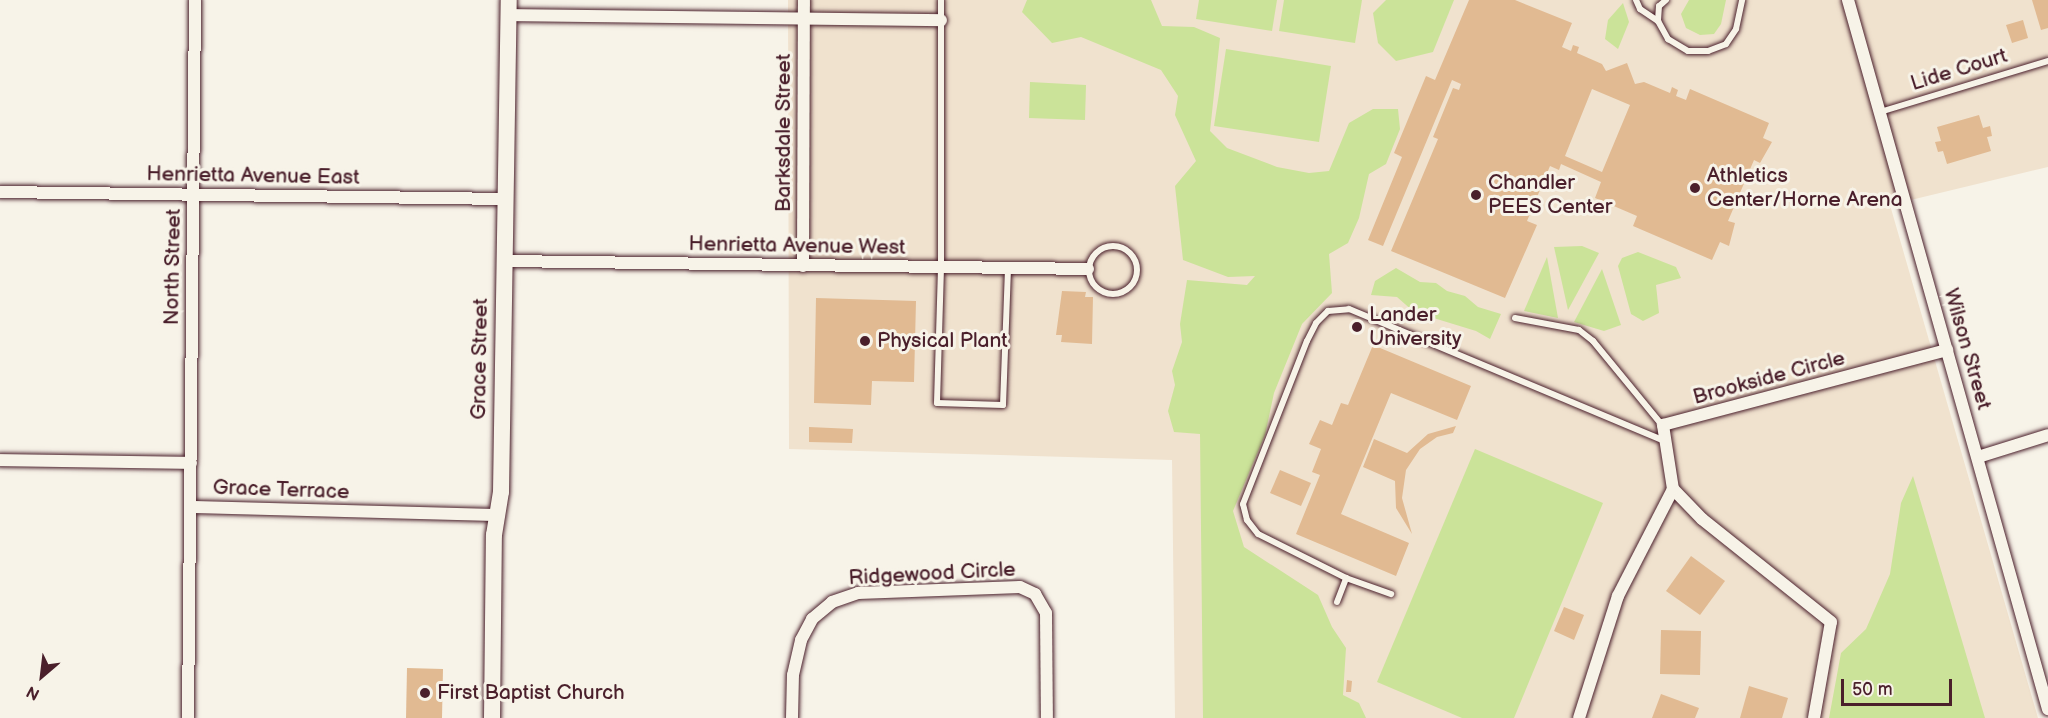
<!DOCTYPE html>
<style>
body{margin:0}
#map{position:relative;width:2048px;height:718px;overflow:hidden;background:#f7f3e8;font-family:"Balsamiq Sans",sans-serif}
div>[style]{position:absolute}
.built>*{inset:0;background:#f0e2ce}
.green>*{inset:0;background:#cbe399}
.building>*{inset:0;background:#e1ba92}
.roads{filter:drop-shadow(0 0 2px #4a1f2b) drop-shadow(0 0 2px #4a1f2b)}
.service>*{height:6px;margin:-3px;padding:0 3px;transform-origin:3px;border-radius:3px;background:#f7f3e8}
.service>.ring{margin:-3px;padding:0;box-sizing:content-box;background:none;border:6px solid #f7f3e8;border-radius:50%}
.minor>*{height:12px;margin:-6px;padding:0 6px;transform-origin:6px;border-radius:6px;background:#f7f3e8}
.secondary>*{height:16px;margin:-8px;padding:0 8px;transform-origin:8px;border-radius:8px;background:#f7f3e8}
.dots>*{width:16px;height:16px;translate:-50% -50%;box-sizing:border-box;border:3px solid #f7f3e8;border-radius:50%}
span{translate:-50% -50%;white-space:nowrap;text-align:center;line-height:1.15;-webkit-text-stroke:6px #f7f3e8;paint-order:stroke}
.street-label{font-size:21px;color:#4a1f2b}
.poi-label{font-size:21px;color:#4a1f2b}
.left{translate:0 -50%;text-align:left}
.north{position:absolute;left:12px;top:646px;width:60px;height:60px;-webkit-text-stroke:4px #f7f3e8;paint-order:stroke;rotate:208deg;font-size:16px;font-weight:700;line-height:24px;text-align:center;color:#4a1f2b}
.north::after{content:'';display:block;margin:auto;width:21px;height:27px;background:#4a1f2b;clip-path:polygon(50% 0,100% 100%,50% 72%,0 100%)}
.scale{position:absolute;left:1841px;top:679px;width:111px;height:27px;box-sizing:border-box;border:3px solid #4a1f2b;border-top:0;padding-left:8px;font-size:18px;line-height:21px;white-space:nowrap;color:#4a1f2b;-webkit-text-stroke:4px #f7f3e8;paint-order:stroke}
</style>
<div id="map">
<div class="built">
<div style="clip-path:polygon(788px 0,2048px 0,2048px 167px,1890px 205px,2038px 718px,1175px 718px,1172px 460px,789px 449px)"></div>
</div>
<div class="green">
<div style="clip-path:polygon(1027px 0,1151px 0,1162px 26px,1194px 27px,1220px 38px,1210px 131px,1227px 148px,1277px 167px,1309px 173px,1329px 171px,1349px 123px,1373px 109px,1398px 109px,1400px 129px,1386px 164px,1369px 174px,1359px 218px,1348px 243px,1329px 254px,1332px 293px,1302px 324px,1274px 393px,1265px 435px,1233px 511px,1244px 547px,1318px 595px,1332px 627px,1346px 648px,1343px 695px,1359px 703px,1366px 718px,1203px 718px,1200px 434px,1174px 432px,1168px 411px,1175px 385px,1172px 371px,1182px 342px,1180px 324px,1187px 280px,1247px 285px,1255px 276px,1228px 277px,1183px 260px,1175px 186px,1196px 161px,1175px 115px,1178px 96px,1161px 70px,1081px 37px,1052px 43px,1022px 12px)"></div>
<div style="clip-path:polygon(1199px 0,1277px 0,1272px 31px,1196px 19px)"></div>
<div style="clip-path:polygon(1284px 0,1362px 0,1355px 43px,1279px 31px)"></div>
<div style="clip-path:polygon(1386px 0,1454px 0,1433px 52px,1396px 61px,1378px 43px,1373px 13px)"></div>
<div style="clip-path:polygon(1689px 0,1726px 0,1721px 24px,1714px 34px,1700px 35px,1686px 28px,1681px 14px)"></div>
<div style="clip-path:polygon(1623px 3px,1629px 22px,1618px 49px,1605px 39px,1608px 20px)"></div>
<div style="clip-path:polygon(1226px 49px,1331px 66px,1319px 142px,1214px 126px)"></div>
<div style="clip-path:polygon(1030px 82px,1086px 85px,1085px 120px,1029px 118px)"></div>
<div style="clip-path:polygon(1582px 246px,1599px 253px,1568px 310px,1554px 247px)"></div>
<div style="clip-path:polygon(1638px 252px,1676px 267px,1681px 278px,1656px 285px,1659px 313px,1643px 321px,1631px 314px,1618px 266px,1622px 258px)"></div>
<div style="clip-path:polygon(1547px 257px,1558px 318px,1524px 311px)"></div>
<div style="clip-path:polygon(1396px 268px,1420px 282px,1436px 283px,1447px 291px,1465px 296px,1478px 307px,1501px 314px,1490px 339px,1476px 331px,1414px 312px,1397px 297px,1371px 295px,1375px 281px)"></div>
<div style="clip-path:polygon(1602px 269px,1621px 325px,1604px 331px,1574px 322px)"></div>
<div style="clip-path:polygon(1475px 449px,1603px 503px,1514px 718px,1462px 718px,1377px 682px)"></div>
<div style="clip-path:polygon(1913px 476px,1985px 718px,1829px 718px,1841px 653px,1866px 629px,1890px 574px,1901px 503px)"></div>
</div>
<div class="building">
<div style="clip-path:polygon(evenodd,1469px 0,1515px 0,1572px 23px,1562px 47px,1571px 51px,1573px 45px,1579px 47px,1577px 53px,1602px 64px,1606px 71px,1627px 63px,1635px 84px,1644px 82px,1670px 93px,1672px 87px,1678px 90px,1676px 96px,1686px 100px,1690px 89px,1769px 123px,1763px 138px,1772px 142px,1760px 163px,1754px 160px,1728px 221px,1735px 223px,1729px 246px,1720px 242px,1712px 260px,1633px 226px,1637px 216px,1595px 198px,1601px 182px,1561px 164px,1559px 170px,1550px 166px,1527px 221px,1537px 225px,1505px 298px,1391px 251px,1438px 139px,1433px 137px,1453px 88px,1459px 90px,1461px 84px,1452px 80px,1383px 246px,1368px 240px,1402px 157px,1394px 153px,1426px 76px,1435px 80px,1469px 0,1592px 89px,1630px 105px,1602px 172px,1565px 156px,1592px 89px)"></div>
<div style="clip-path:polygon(2032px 0,2048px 0,2048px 28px,2041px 30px)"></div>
<div style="clip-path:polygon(2023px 20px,2028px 38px,2012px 43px,2006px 25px)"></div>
<div style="clip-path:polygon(1979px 115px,1983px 128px,1990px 126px,1992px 136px,1987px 137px,1991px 151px,1947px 164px,1943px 151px,1938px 152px,1935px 142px,1941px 141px,1937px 127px)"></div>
<div style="clip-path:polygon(1062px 291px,1086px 292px,1085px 297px,1093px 297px,1092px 344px,1061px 342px,1062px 335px,1056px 335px)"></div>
<div style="clip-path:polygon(816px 298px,916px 301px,914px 382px,872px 381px,871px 405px,814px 403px)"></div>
<div style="clip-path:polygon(1373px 345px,1471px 386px,1457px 420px,1391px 393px,1341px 514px,1409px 543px,1396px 576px,1296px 534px,1320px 475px,1312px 472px,1321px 449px,1309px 444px,1320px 420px,1332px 425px,1341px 403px,1348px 405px)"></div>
<div style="clip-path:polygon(1456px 426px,1453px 433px,1437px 437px,1420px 449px,1406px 470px,1402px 498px,1412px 534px,1396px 508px,1395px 481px,1363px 467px,1374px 439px,1407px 453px,1428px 434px)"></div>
<div style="clip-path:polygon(809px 427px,853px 429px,852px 443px,809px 442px)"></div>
<div style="clip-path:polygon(1280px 470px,1311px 483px,1301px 506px,1270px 493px)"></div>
<div style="clip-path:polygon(1691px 556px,1725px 581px,1700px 615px,1666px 591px)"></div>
<div style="clip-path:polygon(1564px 607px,1584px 615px,1574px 640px,1554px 631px)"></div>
<div style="clip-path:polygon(1661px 630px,1701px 631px,1700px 675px,1660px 674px)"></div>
<div style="clip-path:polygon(407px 668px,443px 669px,442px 718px,406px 718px)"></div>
<div style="clip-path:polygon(1347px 680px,1352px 681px,1351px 692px,1346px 692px)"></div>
<div style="clip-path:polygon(1749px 686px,1788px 698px,1782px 718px,1740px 718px)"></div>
<div style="clip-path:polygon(1661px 694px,1699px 708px,1695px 718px,1652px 718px)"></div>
</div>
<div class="roads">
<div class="service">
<div style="left:941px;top:0;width:268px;rotate:90deg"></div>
<div style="left:941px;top:268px;width:135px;rotate:91.7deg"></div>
<div style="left:937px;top:403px;width:66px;rotate:1.7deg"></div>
<div style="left:1003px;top:405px;width:136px;rotate:-87.9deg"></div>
<div style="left:1636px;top:0;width:10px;rotate:66deg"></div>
<div style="left:1640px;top:9px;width:22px;rotate:34deg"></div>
<div style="left:1666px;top:0;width:9px;rotate:139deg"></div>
<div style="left:1659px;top:6px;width:15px;rotate:94deg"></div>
<div style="left:1658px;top:21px;width:21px;rotate:61deg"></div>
<div style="left:1668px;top:39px;width:23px;rotate:31deg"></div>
<div style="left:1688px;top:51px;width:20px"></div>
<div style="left:1708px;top:51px;width:19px;rotate:-21deg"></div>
<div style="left:1726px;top:44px;width:18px;rotate:-56deg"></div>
<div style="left:1736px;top:29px;width:30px;rotate:-78deg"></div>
<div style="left:1880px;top:112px;width:176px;rotate:-16.9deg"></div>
<div class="ring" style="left:1089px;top:246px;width:42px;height:42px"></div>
<div style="left:1515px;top:318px;width:65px;rotate:10.6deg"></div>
<div style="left:1579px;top:330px;width:18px;rotate:38deg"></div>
<div style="left:1593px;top:341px;width:109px;rotate:50.6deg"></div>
<div style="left:1346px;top:578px;width:48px;rotate:19.6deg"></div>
<div style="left:1337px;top:602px;width:26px;rotate:-69deg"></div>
<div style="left:1346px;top:578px;width:98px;rotate:-153.4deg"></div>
<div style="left:1258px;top:534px;width:18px;rotate:-128deg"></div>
<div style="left:1247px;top:520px;width:16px;rotate:-104deg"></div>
<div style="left:1243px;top:504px;width:175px;rotate:-68.6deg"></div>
<div style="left:1307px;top:341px;width:20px;rotate:-63deg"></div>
<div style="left:1316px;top:323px;width:17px;rotate:-45deg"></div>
<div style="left:1328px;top:311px;width:21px;rotate:-5deg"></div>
<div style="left:1349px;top:309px;width:342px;rotate:22.7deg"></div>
</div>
<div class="minor">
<div style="left:1848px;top:0;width:737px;rotate:74.25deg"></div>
<div style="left:509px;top:15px;width:432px;rotate:0.7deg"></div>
<div style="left:0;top:192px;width:506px;rotate:0.79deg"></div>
<div style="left:504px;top:261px;width:584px;rotate:0.78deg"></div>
<div style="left:803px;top:266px;width:266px;rotate:-89.8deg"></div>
<div style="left:1978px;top:457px;width:73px;rotate:-17.4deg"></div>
<div style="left:0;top:460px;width:191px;rotate:0.9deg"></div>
<div style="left:191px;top:507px;width:307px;rotate:1.5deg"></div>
<div style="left:188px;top:718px;width:718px;rotate:-89.44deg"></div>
<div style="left:792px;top:718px;width:43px;rotate:-88.7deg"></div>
<div style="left:793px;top:675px;width:36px;rotate:-77deg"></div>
<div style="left:801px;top:640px;width:24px;rotate:-62deg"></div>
<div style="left:812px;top:619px;width:26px;rotate:-40deg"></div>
<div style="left:832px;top:602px;width:28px;rotate:-19deg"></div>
<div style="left:858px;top:593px;width:162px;rotate:-2.1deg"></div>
<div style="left:1020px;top:587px;width:17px;rotate:25deg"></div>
<div style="left:1035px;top:594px;width:22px;rotate:60deg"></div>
<div style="left:1046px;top:613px;width:105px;rotate:89.5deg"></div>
<div style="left:1579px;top:718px;width:128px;rotate:-72.3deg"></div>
<div style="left:1618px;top:596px;width:120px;rotate:-62.8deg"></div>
<div style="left:1814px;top:718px;width:97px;rotate:-80deg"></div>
<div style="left:1831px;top:622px;width:165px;rotate:-141.4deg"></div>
<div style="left:1702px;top:519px;width:42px;rotate:-134deg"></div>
<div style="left:1673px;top:489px;width:65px;rotate:-98.9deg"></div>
<div style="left:1663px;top:425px;width:294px;rotate:-14.8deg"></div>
</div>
<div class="secondary">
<div style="left:492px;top:718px;width:183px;rotate:-89.4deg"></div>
<div style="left:494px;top:535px;width:44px;rotate:-80.8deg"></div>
<div style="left:501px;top:492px;width:492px;rotate:-89.1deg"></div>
</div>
</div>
<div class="dots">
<div style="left:1695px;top:188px;background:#4a1f2b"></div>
<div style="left:1476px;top:195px;background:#4a1f2b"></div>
<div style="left:1357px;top:327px;background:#4a1f2b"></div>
<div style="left:865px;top:341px;background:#4a1f2b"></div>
<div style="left:425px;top:693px;background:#4a1f2b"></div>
</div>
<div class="street-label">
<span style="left:1959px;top:70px;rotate:-17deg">Lide Court</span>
<span style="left:784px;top:133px;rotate:-90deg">Barksdale Street</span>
<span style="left:253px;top:176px;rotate:1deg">Henrietta Avenue East</span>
<span style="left:797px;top:246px;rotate:1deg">Henrietta Avenue West</span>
<span style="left:173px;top:267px;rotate:-89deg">North Street</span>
<span style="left:1967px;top:349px;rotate:74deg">Wilson Street</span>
<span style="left:480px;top:359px;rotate:-89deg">Grace Street</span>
<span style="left:1769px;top:378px;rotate:-15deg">Brookside Circle</span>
<span style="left:281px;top:490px;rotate:2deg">Grace Terrace</span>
<span style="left:932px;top:574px;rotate:-3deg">Ridgewood Circle</span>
</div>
<div class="poi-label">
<span class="left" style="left:1707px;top:188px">Athletics<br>Center/Horne Arena</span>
<span class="left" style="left:1488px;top:195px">Chandler<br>PEES Center</span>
<span class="left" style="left:1369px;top:327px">Lander<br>University</span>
<span class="left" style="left:877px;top:341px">Physical Plant</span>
<span class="left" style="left:437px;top:693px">First Baptist Church</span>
</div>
<div class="north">N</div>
<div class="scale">50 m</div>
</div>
